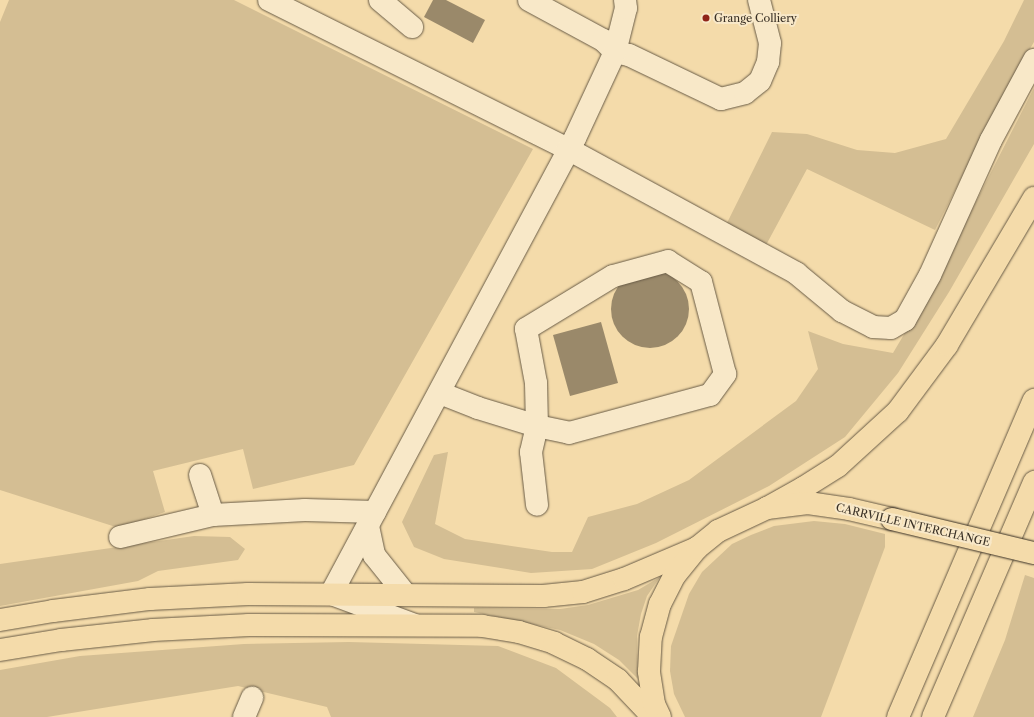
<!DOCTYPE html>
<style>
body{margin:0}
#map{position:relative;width:1034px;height:717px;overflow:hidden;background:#f4dbaa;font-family:"Libre Caslon Text",serif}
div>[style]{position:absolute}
.green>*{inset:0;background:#d4be93}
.building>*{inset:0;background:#9a896a}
.round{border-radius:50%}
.roads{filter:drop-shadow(0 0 1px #685b46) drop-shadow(0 0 1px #685b46)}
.minor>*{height:22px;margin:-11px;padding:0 11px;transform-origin:11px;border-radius:11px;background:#f8e8c8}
.highway>*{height:22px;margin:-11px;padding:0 11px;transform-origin:11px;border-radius:11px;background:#f4dbaa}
.bridges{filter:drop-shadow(0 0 1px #393025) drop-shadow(0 0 1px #393025)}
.highway-bridge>*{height:22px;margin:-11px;padding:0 11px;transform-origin:11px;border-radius:11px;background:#f4dbaa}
.dots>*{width:11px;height:11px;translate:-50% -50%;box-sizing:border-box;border:2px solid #f8e8c8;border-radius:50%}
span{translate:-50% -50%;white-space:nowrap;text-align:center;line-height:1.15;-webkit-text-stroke:4px #f8e8c8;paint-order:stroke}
.poi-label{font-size:11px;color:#393025}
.left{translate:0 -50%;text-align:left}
.street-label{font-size:11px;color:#393025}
</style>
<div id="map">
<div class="green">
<div style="clip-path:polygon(9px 0,234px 0,533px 149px,354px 465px,253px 489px,243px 449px,153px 471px,165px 512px,119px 528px,0 490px,0 22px)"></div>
<div style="clip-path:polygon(1024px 0,1034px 0,1034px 42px,1005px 91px,935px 230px,807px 169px,765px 247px,726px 225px,772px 132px,807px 134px,857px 150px,895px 153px,946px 139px,1004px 41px)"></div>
<div style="clip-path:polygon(1034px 88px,1034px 144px,949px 292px,898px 373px,845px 437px,769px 486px,656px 543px,592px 569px,531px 573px,444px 559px,414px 547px,402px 522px,434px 455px,448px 452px,435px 524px,465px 539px,552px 552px,572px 552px,588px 517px,637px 504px,689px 480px,796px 401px,818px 369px,808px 331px,843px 344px,893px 353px,935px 282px)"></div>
<div style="clip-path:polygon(814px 521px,845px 524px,885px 534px,885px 547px,821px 717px,685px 717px,674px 694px,670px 671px,671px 646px,689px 594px,702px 572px,732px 544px,751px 535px,774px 526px)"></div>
<div style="clip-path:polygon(194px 536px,230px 537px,245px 549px,238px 560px,158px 571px,138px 581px,0 606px,0 564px)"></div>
<div style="clip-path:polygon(1025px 575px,1034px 578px,1034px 717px,973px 717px,1005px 640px)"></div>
<div style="clip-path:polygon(660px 577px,647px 596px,641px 614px,637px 636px,638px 679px,619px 660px,594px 644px,560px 630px,474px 612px,474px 608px,560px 609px,588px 605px,638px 590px)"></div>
<div style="clip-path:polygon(349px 642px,498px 646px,556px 668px,610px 708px,617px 717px,331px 717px,327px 707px,238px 686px,47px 717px,0 717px,0 670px,80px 656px,244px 644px)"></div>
</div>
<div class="building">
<div style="clip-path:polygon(433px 0,446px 0,485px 20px,473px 43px,424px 17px)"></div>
<div class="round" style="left:611px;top:270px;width:78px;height:78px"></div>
<div style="clip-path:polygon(601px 322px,618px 383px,570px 396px,553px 335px)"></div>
</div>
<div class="roads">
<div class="minor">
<div style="left:269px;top:0;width:334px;rotate:26.5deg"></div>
<div style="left:568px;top:149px;width:260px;rotate:28.5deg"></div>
<div style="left:796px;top:273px;width:60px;rotate:39.6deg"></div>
<div style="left:842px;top:311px;width:35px;rotate:27deg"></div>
<div style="left:873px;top:327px;width:18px;rotate:3deg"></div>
<div style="left:891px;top:328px;width:16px;rotate:-30deg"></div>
<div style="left:905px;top:320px;width:51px;rotate:-60.9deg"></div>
<div style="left:930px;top:275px;width:148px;rotate:-65.7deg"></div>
<div style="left:991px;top:140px;width:91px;rotate:-61.7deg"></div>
<div style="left:380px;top:0;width:42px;rotate:40.2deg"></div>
<div style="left:529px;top:0;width:84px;rotate:28.4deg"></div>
<div style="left:603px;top:40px;width:17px;rotate:45deg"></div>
<div style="left:615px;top:52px;width:14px;rotate:12deg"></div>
<div style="left:629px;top:55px;width:102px;rotate:25.6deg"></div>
<div style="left:721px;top:99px;width:25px;rotate:-14deg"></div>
<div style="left:745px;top:93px;width:19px;rotate:-39deg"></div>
<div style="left:760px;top:81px;width:21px;rotate:-67deg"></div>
<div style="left:768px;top:62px;width:19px;rotate:-84deg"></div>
<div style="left:770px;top:43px;width:44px;rotate:-104.3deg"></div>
<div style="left:440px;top:393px;width:41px;rotate:21.5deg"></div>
<div style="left:478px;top:408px;width:62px;rotate:17deg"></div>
<div style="left:537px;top:426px;width:33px;rotate:12deg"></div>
<div style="left:569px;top:433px;width:146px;rotate:-15.1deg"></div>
<div style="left:710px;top:395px;width:26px;rotate:-54deg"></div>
<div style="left:725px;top:374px;width:95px;rotate:-104.6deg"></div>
<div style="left:701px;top:282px;width:39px;rotate:-148deg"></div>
<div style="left:668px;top:261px;width:57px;rotate:164.7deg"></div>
<div style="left:613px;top:276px;width:102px;rotate:148.7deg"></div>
<div style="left:526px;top:329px;width:55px;rotate:79.5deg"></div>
<div style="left:536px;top:383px;width:43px;rotate:88.7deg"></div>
<div style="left:537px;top:426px;width:27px;rotate:103deg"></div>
<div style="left:531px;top:452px;width:53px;rotate:83.5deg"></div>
<div style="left:200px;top:475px;width:42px;rotate:72deg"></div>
<div style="left:368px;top:526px;width:30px;rotate:78deg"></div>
<div style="left:374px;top:555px;width:51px;rotate:51.3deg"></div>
<div style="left:120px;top:537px;width:96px;rotate:-13.3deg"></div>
<div style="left:213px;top:515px;width:92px;rotate:-3.1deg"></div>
<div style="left:305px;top:510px;width:70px;rotate:1.6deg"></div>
<div style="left:415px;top:625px;width:90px;rotate:-159.7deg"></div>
<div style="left:331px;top:594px;width:517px;rotate:-61.85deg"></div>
<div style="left:575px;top:138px;width:95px;rotate:-65.1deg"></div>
<div style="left:615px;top:52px;width:45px;rotate:-76deg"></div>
<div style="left:626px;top:8px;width:8px;rotate:-97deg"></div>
<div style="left:244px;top:717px;width:21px;rotate:-67deg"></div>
</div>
<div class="highway">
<div style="left:767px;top:508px;width:41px;rotate:-29.1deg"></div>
<div style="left:803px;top:488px;width:41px;rotate:-32.2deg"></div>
<div style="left:838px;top:466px;width:81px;rotate:-42.5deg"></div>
<div style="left:898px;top:411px;width:82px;rotate:-53.4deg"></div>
<div style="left:947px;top:345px;width:171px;rotate:-59.4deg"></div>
<div style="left:0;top:620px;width:54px;rotate:-9.6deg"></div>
<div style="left:53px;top:611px;width:98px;rotate:-7.1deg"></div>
<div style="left:150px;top:599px;width:98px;rotate:-2.9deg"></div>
<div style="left:248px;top:594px;width:295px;rotate:0.4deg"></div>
<div style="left:543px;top:596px;width:40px;rotate:-5.7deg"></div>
<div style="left:583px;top:592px;width:43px;rotate:-17.6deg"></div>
<div style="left:624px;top:579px;width:79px;rotate:-23deg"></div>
<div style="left:0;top:650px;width:62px;rotate:-9.3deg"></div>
<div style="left:61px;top:640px;width:93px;rotate:-6.2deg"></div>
<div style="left:153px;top:630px;width:96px;rotate:-3deg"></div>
<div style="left:249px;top:625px;width:233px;rotate:0.2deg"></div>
<div style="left:482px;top:626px;width:37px;rotate:9deg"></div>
<div style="left:519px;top:632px;width:37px;rotate:17deg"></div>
<div style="left:554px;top:643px;width:37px;rotate:26deg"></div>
<div style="left:587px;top:659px;width:37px;rotate:34deg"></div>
<div style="left:618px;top:680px;width:51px;rotate:46.6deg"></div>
<div style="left:660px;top:717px;width:14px;rotate:-115deg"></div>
<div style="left:654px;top:704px;width:33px;rotate:-99deg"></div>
<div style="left:649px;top:671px;width:34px;rotate:-87deg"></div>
<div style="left:651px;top:637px;width:34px;rotate:-75deg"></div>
<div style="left:660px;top:604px;width:33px;rotate:-63deg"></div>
<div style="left:675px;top:575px;width:35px;rotate:-51deg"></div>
<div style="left:697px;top:548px;width:27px;rotate:-39deg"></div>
<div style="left:718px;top:531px;width:54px;rotate:-25.1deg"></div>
<div style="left:767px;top:508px;width:41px;rotate:-7deg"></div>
<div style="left:808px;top:503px;width:41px;rotate:8.3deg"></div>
<div style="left:849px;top:509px;width:44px;rotate:13.1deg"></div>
<div style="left:898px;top:717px;width:345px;rotate:-66.8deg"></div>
<div style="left:933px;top:717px;width:256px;rotate:-66.7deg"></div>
</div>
</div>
<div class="bridges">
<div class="highway-bridge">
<div style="left:892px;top:519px;width:146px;rotate:13.5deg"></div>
</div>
</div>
<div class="dots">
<div style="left:706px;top:18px;background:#8f2418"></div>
</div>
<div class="poi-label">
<span class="left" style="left:714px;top:18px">Grange Colliery</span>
</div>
<div class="street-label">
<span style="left:913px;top:525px;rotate:13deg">CARRVILLE INTERCHANGE</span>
</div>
</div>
